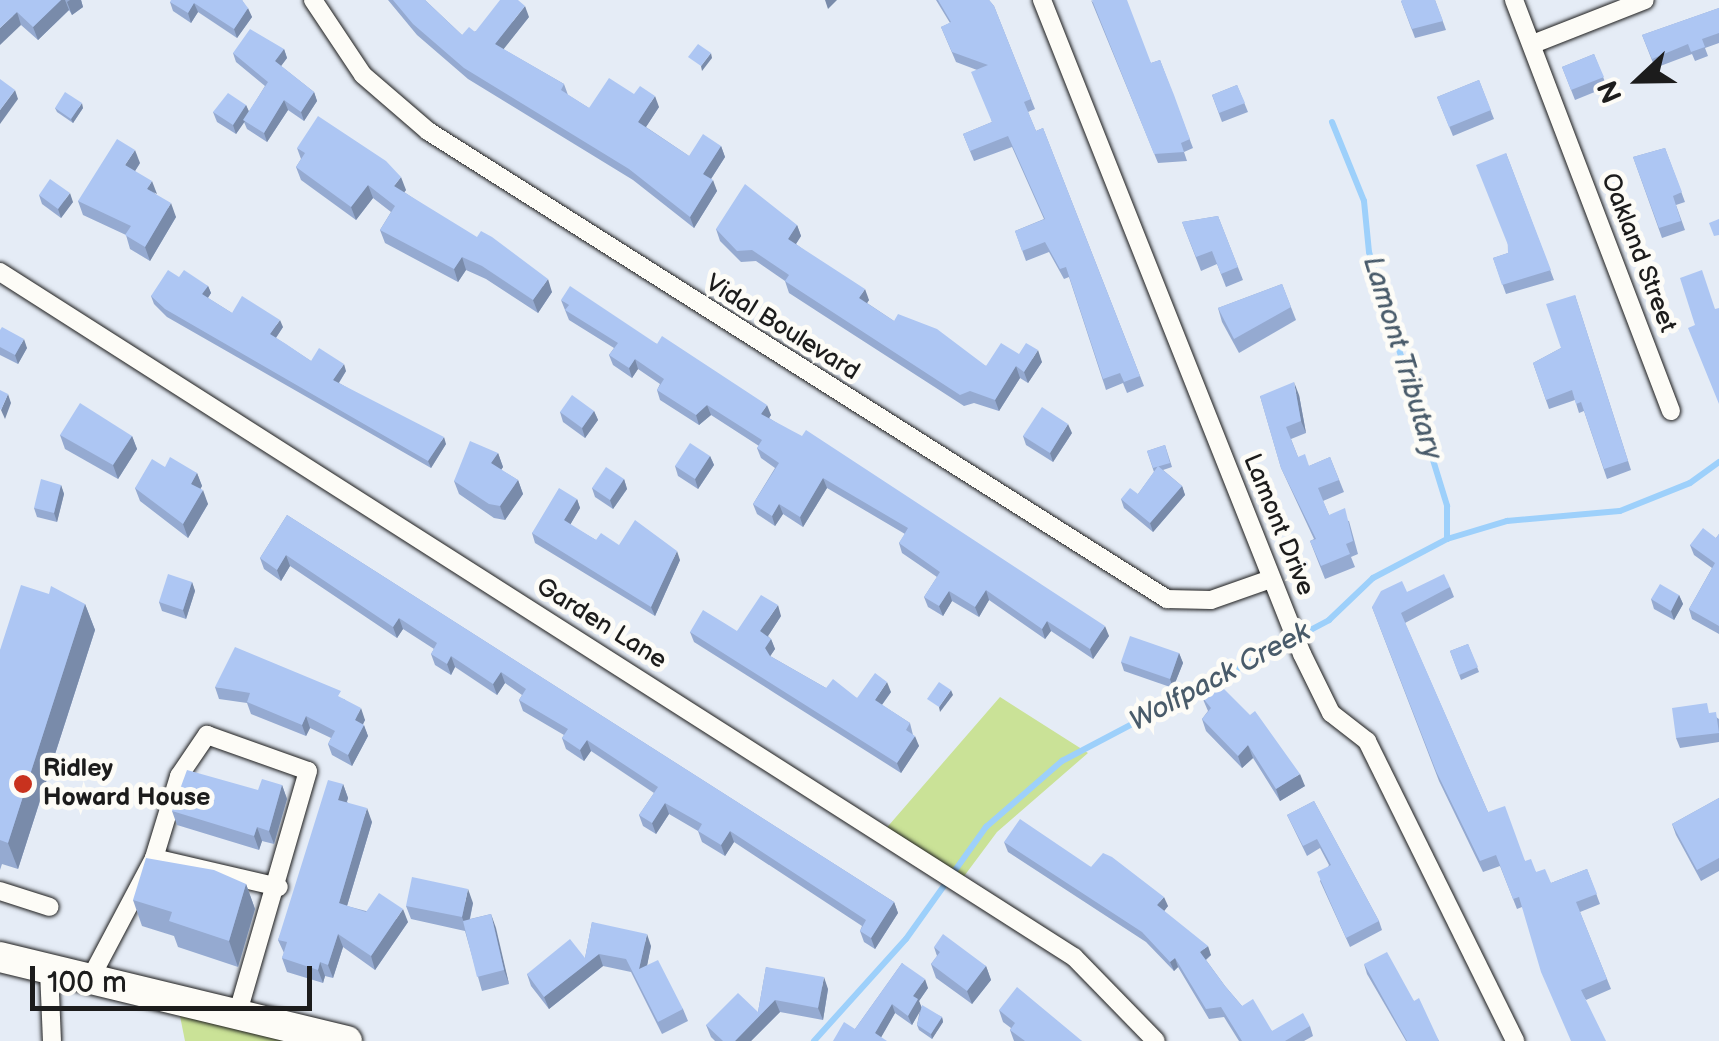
<!DOCTYPE html>
<style>
body{margin:0}
#map{position:relative;width:1719px;height:1041px;overflow:hidden;background:#e5ecf6;font-family:"Balsamiq Sans",sans-serif}
div>[style]{position:absolute}
.green>*{inset:0;background:#cae297}
.stream>*{height:6px;margin:-3px;padding:0 3px;transform-origin:3px;border-radius:3px;background:#9dd0fb}
.roads{filter:drop-shadow(0 0 2px #1c1c1c) drop-shadow(0 0 2px #1c1c1c)}
.street>*{height:18px;margin:-9px;padding:0 9px;transform-origin:9px;border-radius:9px;background:#fdfcf7}
.highway>*{height:30px;margin:-15px;padding:0 15px;transform-origin:15px;border-radius:15px;background:#fdfcf7}
.wall>*{inset:0;background:#95aad1}
.shaded-wall>*{inset:0;background:#798baa}
.building>*{inset:0;background:#adc6f3}
.dots>*{width:28px;height:28px;translate:-50% -50%;box-sizing:border-box;border:5px solid #fdfcf7;border-radius:50%}
span{translate:-50% -50%;white-space:nowrap;text-align:center;line-height:1.15;-webkit-text-stroke:10px #fdfcf7;paint-order:stroke}
.street-label{font-size:25px;color:#1c1c1c}
.poi-label{font-size:25px;color:#1c1c1c;font-weight:700}
.left{translate:0 -50%;text-align:left}
.water-label{font-size:28px;color:#495b6a;font-style:italic}
.north{position:absolute;left:1589px;top:30px;width:100px;height:100px;-webkit-text-stroke:8px #fdfcf7;paint-order:stroke;rotate:248deg;font-size:28px;font-weight:700;line-height:40px;text-align:center;color:#1c1c1c}
.north::after{content:'';display:block;margin:auto;width:35px;height:45px;background:#1c1c1c;clip-path:polygon(50% 0,100% 100%,50% 72%,0 100%)}
.scale{position:absolute;left:30px;top:966px;width:282px;height:45px;box-sizing:border-box;border:5px solid #1c1c1c;border-top:0;padding-left:12px;font-size:30px;line-height:35px;white-space:nowrap;color:#1c1c1c;-webkit-text-stroke:8px #fdfcf7;paint-order:stroke}
</style>
<div id="map">
<div class="green">
<div style="clip-path:polygon(1000px 697px,1088px 753px,997px 832px,959px 883px,883px 832px)"></div>
<div style="clip-path:polygon(179px 1011px,335px 1041px,185px 1041px)"></div>
</div>
<div class="stream">
<div style="left:1332px;top:122px;width:85px;rotate:67.9deg"></div>
<div style="left:1364px;top:201px;width:51px;rotate:84.4deg"></div>
<div style="left:1369px;top:252px;width:266px;rotate:72.9deg"></div>
<div style="left:1447px;top:506px;width:33px;rotate:90deg"></div>
<div style="left:814px;top:1041px;width:137px;rotate:-48deg"></div>
<div style="left:906px;top:939px;width:138px;rotate:-54.5deg"></div>
<div style="left:986px;top:827px;width:101px;rotate:-41deg"></div>
<div style="left:1062px;top:761px;width:302px;rotate:-27.8deg"></div>
<div style="left:1329px;top:620px;width:61px;rotate:-43.7deg"></div>
<div style="left:1373px;top:578px;width:84px;rotate:-27.8deg"></div>
<div style="left:1447px;top:539px;width:63px;rotate:-16.7deg"></div>
<div style="left:1507px;top:521px;width:113px;rotate:-5.1deg"></div>
<div style="left:1620px;top:511px;width:75px;rotate:-21.8deg"></div>
<div style="left:1690px;top:483px;width:36px;rotate:-36deg"></div>
</div>
<div class="roads">
<div class="street">
<div style="left:313px;top:0;width:90px;rotate:56.3deg"></div>
<div style="left:363px;top:75px;width:86px;rotate:40.7deg"></div>
<div style="left:428px;top:131px;width:875px;rotate:32.35deg"></div>
<div style="left:1167px;top:599px;width:44px;rotate:1.3deg"></div>
<div style="left:1211px;top:600px;width:64px;rotate:-19.3deg"></div>
<div style="left:1042px;top:0;width:704px;rotate:68.32deg"></div>
<div style="left:1302px;top:654px;width:66px;rotate:63.8deg"></div>
<div style="left:1331px;top:713px;width:46px;rotate:37.9deg"></div>
<div style="left:1367px;top:741px;width:335px;rotate:63.7deg"></div>
<div style="left:1514px;top:0;width:440px;rotate:69.1deg"></div>
<div style="left:1533px;top:44px;width:120px;rotate:-21.4deg"></div>
<div style="left:0;top:272px;width:1274px;rotate:32.53deg"></div>
<div style="left:1074px;top:957px;width:117px;rotate:45.7deg"></div>
<div style="left:154px;top:858px;width:128px;rotate:13.1deg"></div>
<div style="left:0;top:891px;width:52px;rotate:17.7deg"></div>
<div style="left:49px;top:970px;width:71px;rotate:87.6deg"></div>
<div style="left:89px;top:981px;width:139px;rotate:-62.1deg"></div>
<div style="left:154px;top:858px;width:86px;rotate:-73deg"></div>
<div style="left:179px;top:776px;width:50px;rotate:-55.7deg"></div>
<div style="left:207px;top:735px;width:107px;rotate:19.6deg"></div>
<div style="left:308px;top:771px;width:255px;rotate:106.2deg"></div>
</div>
<div class="highway">
<div style="left:0;top:957px;width:357px;rotate:13.6deg"></div>
</div>
</div>
<div class="wall">
<div style="clip-path:polygon(0 0,81px 0,83px 7px,72px 15px,69px 10px,38px 40px,21px 25px)"></div>
<div style="clip-path:polygon(242px 0,252px 17px,237px 38px,198px 12px,191px 23px,173px 11px,170px 2px)"></div>
<div style="clip-path:polygon(388px 0,425px 0,462px 35px,529px 17px,503px 49px,564px 84px,568px 95px,589px 108px,634px 94px,659px 107px,646px 127px,689px 156px,721px 146px,725px 157px,711px 179px,717px 191px,694px 228px,633px 180px,468px 79px,417px 35px)"></div>
<div style="clip-path:polygon(936px 0,989px 0,994px 6px,1035px 109px,1028px 112px,1036px 131px,1043px 128px,1144px 386px,1127px 393px,1123px 383px,1106px 390px,1069px 277px,1064px 279px,1049px 252px,1026px 261px,1015px 231px,1044px 219px,1012px 147px,974px 161px,963px 134px,992px 122px,977px 70px,956px 62px,941px 27px,950px 23px)"></div>
<div style="clip-path:polygon(1091px 0,1151px 63px,1160px 60px,1193px 148px,1184px 152px,1187px 161px,1158px 163px)"></div>
<div style="clip-path:polygon(1435px 0,1446px 30px,1415px 38px,1401px 1px)"></div>
<div style="clip-path:polygon(1719px 8px,1719px 43px,1705px 48px,1708px 56px,1695px 61px,1692px 54px,1655px 68px,1642px 35px)"></div>
<div style="clip-path:polygon(284px 49px,287px 58px,281px 66px,314px 92px,317px 101px,304px 121px,288px 110px,267px 142px,247px 129px,244px 122px,236px 134px,217px 122px,213px 112px,246px 105px,249px 112px,265px 86px,236px 62px,233px 53px)"></div>
<div style="clip-path:polygon(1594px 54px,1607px 87px,1575px 100px,1562px 67px)"></div>
<div style="clip-path:polygon(1479px 80px,1494px 119px,1453px 136px,1437px 97px)"></div>
<div style="clip-path:polygon(1237px 85px,1248px 112px,1222px 122px,1212px 95px)"></div>
<div style="clip-path:polygon(55px 108px,83px 108px,73px 123px,57px 112px)"></div>
<div style="clip-path:polygon(297px 148px,406px 190px,404px 192px,552px 292px,538px 313px,486px 279px,466px 270px,458px 282px,385px 243px,380px 230px,391px 212px,373px 198px,356px 220px,301px 180px,296px 167px,301px 159px)"></div>
<div style="clip-path:polygon(1665px 148px,1685px 202px,1676px 205px,1685px 230px,1662px 238px,1633px 157px)"></div>
<div style="clip-path:polygon(1506px 153px,1554px 280px,1506px 294px,1493px 258px,1508px 253px)"></div>
<div style="clip-path:polygon(140px 163px,135px 171px,176px 217px,150px 261px,130px 249px,126px 235px,83px 215px,78px 201px)"></div>
<div style="clip-path:polygon(39px 195px,73px 202px,61px 218px,42px 204px)"></div>
<div style="clip-path:polygon(1218px 216px,1243px 280px,1226px 287px,1217px 264px,1201px 271px,1182px 222px)"></div>
<div style="clip-path:polygon(797px 225px,801px 236px,796px 244px,869px 300px,867px 303px,894px 321px,986px 366px,1019px 354px,1042px 362px,1028px 383px,1020px 378px,999px 411px,974px 403px,964px 406px,789px 293px,785px 281px,756px 261px,741px 262px,720px 241px,716px 229px)"></div>
<div style="clip-path:polygon(179px 277px,208px 286px,211px 293px,208px 298px,232px 313px,283px 327px,276px 338px,311px 361px,346px 371px,339px 383px,446px 444px,431px 468px,167px 317px,154px 304px,151px 296px)"></div>
<div style="clip-path:polygon(1282px 284px,1296px 320px,1239px 353px,1222px 322px,1218px 308px)"></div>
<div style="clip-path:polygon(1575px 295px,1631px 470px,1607px 479px,1584px 411px,1579px 413px,1575px 400px,1549px 409px,1533px 363px,1561px 348px)"></div>
<div style="clip-path:polygon(561px 300px,657px 344px,771px 415px,769px 418px,1109px 636px,1093px 659px,1051px 631px,1045px 639px,989px 600px,979px 617px,952px 601px,943px 616px,928px 607px,924px 597px,937px 577px,902px 553px,899px 543px,905px 534px,827px 488px,803px 527px,783px 514px,775px 526px,757px 514px,753px 504px,775px 468px,761px 458px,757px 448px,759px 446px,711px 415px,699px 425px,660px 400px,657px 390px,660px 384px,638px 369px,632px 378px,613px 365px,609px 355px,614px 348px,569px 320px)"></div>
<div style="clip-path:polygon(0 330px,27px 348px,18px 364px,0 355px)"></div>
<div style="clip-path:polygon(1299px 395px,1306px 433px,1291px 439px,1298px 457px,1309px 466px,1330px 457px,1344px 492px,1323px 501px,1329px 515px,1349px 521px,1358px 554px,1351px 557px,1355px 567px,1325px 579px,1310px 541px,1314px 539px,1281px 468px,1260px 396px)"></div>
<div style="clip-path:polygon(594px 411px,598px 420px,585px 438px,563px 422px,560px 412px)"></div>
<div style="clip-path:polygon(1072px 433px,1053px 462px,1026px 445px,1023px 436px)"></div>
<div style="clip-path:polygon(60px 435px,132px 436px,137px 449px,118px 479px,65px 449px)"></div>
<div style="clip-path:polygon(1165px 445px,1172px 467px,1163px 470px,1182px 486px,1185px 495px,1153px 532px,1124px 508px,1121px 499px,1138px 494px,1154px 472px,1147px 451px)"></div>
<div style="clip-path:polygon(498px 453px,503px 467px,501px 470px,518px 480px,523px 494px,505px 520px,494px 518px,459px 494px,454px 481px)"></div>
<div style="clip-path:polygon(710px 456px,714px 465px,698px 489px,678px 476px,675px 466px)"></div>
<div style="clip-path:polygon(165px 467px,197px 473px,202px 486px,200px 489px,208px 504px,188px 538px,140px 501px,135px 488px)"></div>
<div style="clip-path:polygon(624px 479px,627px 489px,613px 509px,595px 497px,592px 488px)"></div>
<div style="clip-path:polygon(61px 485px,64px 494px,57px 522px,37px 517px,34px 508px)"></div>
<div style="clip-path:polygon(577px 499px,580px 508px,570px 525px,596px 540px,680px 560px,655px 616px,535px 543px,532px 533px)"></div>
<div style="clip-path:polygon(287px 515px,894px 902px,898px 913px,875px 949px,864px 942px,860px 931px,862px 926px,734px 842px,725px 856px,702px 842px,698px 831px,669px 814px,656px 834px,643px 826px,639px 815px,654px 793px,591px 751px,584px 761px,566px 749px,562px 738px,564px 735px,523px 711px,519px 700px,522px 695px,505px 683px,497px 695px,455px 667px,451px 675px,435px 665px,431px 654px,434px 649px,403px 629px,397px 638px,290px 566px,281px 581px,264px 569px,260px 558px)"></div>
<div style="clip-path:polygon(1719px 534px,1719px 634px,1692px 619px,1689px 609px,1712px 568px,1694px 555px,1690px 545px,1716px 538px)"></div>
<div style="clip-path:polygon(192px 582px,195px 591px,186px 619px,162px 611px,159px 602px)"></div>
<div style="clip-path:polygon(1450px 587px,1454px 597px,1405px 623px,1488px 812px,1525px 861px,1536px 872px,1551px 883px,1587px 869px,1600px 904px,1580px 912px,1611px 989px,1586px 1000px,1522px 907px,1517px 909px,1500px 866px,1483px 872px,1439px 781px,1372px 607px,1407px 592px)"></div>
<div style="clip-path:polygon(1679px 595px,1683px 604px,1674px 620px,1654px 609px,1651px 599px)"></div>
<div style="clip-path:polygon(85px 604px,95px 630px,18px 869px,2px 864px,0 870px,0 650px)"></div>
<div style="clip-path:polygon(781px 616px,768px 636px,771px 639px,775px 649px,770px 656px,826px 688px,857px 698px,891px 692px,882px 705px,910px 723px,913px 735px,919px 746px,901px 773px,694px 642px,690px 632px,737px 631px)"></div>
<div style="clip-path:polygon(1468px 644px,1479px 672px,1461px 680px,1450px 651px)"></div>
<div style="clip-path:polygon(1179px 653px,1183px 663px,1173px 688px,1124px 671px,1121px 662px)"></div>
<div style="clip-path:polygon(215px 687px,344px 699px,365px 720px,363px 724px,368px 736px,352px 766px,332px 755px,328px 744px,331px 738px,310px 728px,306px 736px,251px 714px,247px 703px,219px 699px)"></div>
<div style="clip-path:polygon(1202px 697px,1305px 786px,1280px 801px,1253px 758px,1242px 768px,1206px 731px,1202px 719px,1208px 711px)"></div>
<div style="clip-path:polygon(1710px 713px,1719px 719px,1719px 742px,1680px 748px,1676px 738px)"></div>
<div style="clip-path:polygon(343px 784px,348px 798px,347px 802px,372px 822px,347px 906px,408px 922px,375px 970px,343px 947px,333px 978px,325px 976px,323px 983px,287px 972px,282px 958px,284px 953px,278px 940px)"></div>
<div style="clip-path:polygon(282px 785px,287px 799px,274px 844px,262px 841px,259px 850px,177px 825px,172px 811px)"></div>
<div style="clip-path:polygon(1719px 798px,1719px 871px,1701px 881px,1676px 835px,1672px 824px)"></div>
<div style="clip-path:polygon(1314px 801px,1379px 921px,1382px 930px,1350px 947px,1320px 881px,1329px 865px,1320px 848px,1307px 856px,1287px 815px)"></div>
<div style="clip-path:polygon(1004px 842px,1091px 867px,1168px 906px,1164px 911px,1211px 955px,1206px 960px,1225px 986px,1242px 1006px,1272px 1031px,1310px 1026px,1313px 1036px,1304px 1041px,1239px 1041px,1224px 1017px,1209px 1019px,1178px 967px,1174px 971px,1146px 942px,1008px 852px)"></div>
<div style="clip-path:polygon(246px 884px,255px 909px,238px 967px,178px 947px,174px 936px,142px 926px,133px 900px)"></div>
<div style="clip-path:polygon(473px 903px,470px 919px,491px 914px,509px 984px,482px 991px,465px 931px,411px 919px,406px 906px)"></div>
<div style="clip-path:polygon(592px 922px,651px 946px,647px 965px,683px 1009px,688px 1021px,662px 1034px,631px 972px,603px 966px,549px 1009px,531px 986px,527px 974px,585px 958px)"></div>
<div style="clip-path:polygon(934px 947px,986px 966px,991px 980px,972px 1004px,936px 978px,931px 964px,937px 956px)"></div>
<div style="clip-path:polygon(902px 963px,928px 988px,919px 1001px,921px 1007px,942px 1017px,943px 1022px,932px 1039px,919px 1030px,917px 1025px,920px 1010px,912px 1025px,895px 1013px,881px 1037px,855px 1029px)"></div>
<div style="clip-path:polygon(1364px 964px,1414px 1001px,1439px 1041px,1406px 1041px,1367px 974px)"></div>
<div style="clip-path:polygon(766px 967px,828px 989px,823px 1020px,780px 1012px,751px 1041px,715px 1041px,711px 1037px,706px 1025px,758px 1012px)"></div>
<div style="clip-path:polygon(999px 1010px,1082px 1041px,1014px 1041px,1010px 1030px,1011px 1028px,1003px 1022px)"></div>
</div>
<div class="shaded-wall">
<div style="clip-path:polygon(61px 0,65px 0,69px 10px,38px 40px,33px 27px)"></div>
<div style="clip-path:polygon(70px 0,81px 0,83px 7px,72px 15px,67px 2px)"></div>
<div style="clip-path:polygon(825px 0,837px 0,828px 9px)"></div>
<div style="clip-path:polygon(194px 3px,198px 12px,191px 23px,188px 13px)"></div>
<div style="clip-path:polygon(525px 6px,529px 17px,499px 55px,495px 44px)"></div>
<div style="clip-path:polygon(248px 8px,252px 17px,237px 38px,234px 29px)"></div>
<div style="clip-path:polygon(17px 12px,21px 25px,0 45px,0 28px)"></div>
<div style="clip-path:polygon(284px 49px,287px 58px,278px 70px,275px 61px)"></div>
<div style="clip-path:polygon(711px 53px,712px 58px,702px 71px,701px 66px)"></div>
<div style="clip-path:polygon(15px 90px,18px 99px,0 124px,0 110px)"></div>
<div style="clip-path:polygon(314px 92px,317px 101px,304px 121px,301px 112px)"></div>
<div style="clip-path:polygon(655px 96px,659px 107px,642px 133px,638px 122px)"></div>
<div style="clip-path:polygon(284px 100px,288px 110px,267px 142px,264px 133px)"></div>
<div style="clip-path:polygon(82px 103px,83px 108px,73px 123px,71px 119px)"></div>
<div style="clip-path:polygon(246px 105px,250px 114px,236px 134px,233px 125px)"></div>
<div style="clip-path:polygon(721px 146px,725px 157px,707px 185px,703px 174px)"></div>
<div style="clip-path:polygon(135px 150px,140px 163px,130px 179px,125px 165px)"></div>
<div style="clip-path:polygon(401px 177px,406px 190px,399px 199px,394px 186px)"></div>
<div style="clip-path:polygon(713px 180px,717px 191px,694px 228px,690px 217px)"></div>
<div style="clip-path:polygon(152px 181px,157px 194px,147px 189px)"></div>
<div style="clip-path:polygon(368px 185px,373px 198px,356px 220px,351px 207px)"></div>
<div style="clip-path:polygon(70px 193px,73px 202px,61px 218px,58px 209px)"></div>
<div style="clip-path:polygon(171px 203px,176px 217px,150px 261px,145px 247px)"></div>
<div style="clip-path:polygon(797px 225px,801px 236px,792px 250px,788px 239px)"></div>
<div style="clip-path:polygon(462px 257px,466px 270px,458px 282px,454px 269px)"></div>
<div style="clip-path:polygon(548px 279px,552px 292px,538px 313px,533px 300px)"></div>
<div style="clip-path:polygon(208px 286px,211px 293px,205px 302px,202px 294px)"></div>
<div style="clip-path:polygon(865px 289px,869px 300px,863px 309px,859px 298px)"></div>
<div style="clip-path:polygon(280px 320px,283px 327px,273px 342px,270px 334px)"></div>
<div style="clip-path:polygon(24px 339px,27px 348px,18px 364px,15px 355px)"></div>
<div style="clip-path:polygon(1038px 350px,1042px 362px,1028px 383px,1024px 372px)"></div>
<div style="clip-path:polygon(635px 359px,638px 369px,632px 378px,629px 368px)"></div>
<div style="clip-path:polygon(344px 364px,346px 371px,336px 387px,333px 380px)"></div>
<div style="clip-path:polygon(1016px 366px,1020px 378px,999px 411px,995px 400px)"></div>
<div style="clip-path:polygon(1294px 382px,1299px 395px,1306px 433px,1301px 421px)"></div>
<div style="clip-path:polygon(8px 394px,11px 403px,5px 419px,1px 410px)"></div>
<div style="clip-path:polygon(707px 405px,711px 415px,699px 425px,696px 415px)"></div>
<div style="clip-path:polygon(767px 405px,771px 415px,765px 424px,761px 414px)"></div>
<div style="clip-path:polygon(594px 411px,598px 420px,585px 438px,582px 428px)"></div>
<div style="clip-path:polygon(1068px 424px,1072px 433px,1053px 462px,1050px 453px)"></div>
<div style="clip-path:polygon(132px 436px,137px 449px,118px 479px,113px 465px)"></div>
<div style="clip-path:polygon(444px 437px,446px 444px,431px 468px,428px 461px)"></div>
<div style="clip-path:polygon(498px 453px,503px 467px,496px 477px,491px 463px)"></div>
<div style="clip-path:polygon(710px 456px,714px 465px,698px 489px,695px 479px)"></div>
<div style="clip-path:polygon(197px 473px,202px 486px,196px 497px,191px 484px)"></div>
<div style="clip-path:polygon(823px 478px,827px 488px,803px 527px,800px 517px)"></div>
<div style="clip-path:polygon(624px 479px,627px 489px,613px 509px,610px 500px)"></div>
<div style="clip-path:polygon(518px 480px,523px 494px,505px 520px,500px 506px)"></div>
<div style="clip-path:polygon(61px 485px,64px 494px,57px 522px,54px 513px)"></div>
<div style="clip-path:polygon(1182px 486px,1185px 495px,1153px 532px,1150px 523px)"></div>
<div style="clip-path:polygon(203px 490px,208px 504px,188px 538px,183px 524px)"></div>
<div style="clip-path:polygon(577px 499px,580px 508px,567px 530px,564px 520px)"></div>
<div style="clip-path:polygon(779px 504px,783px 514px,775px 526px,772px 516px)"></div>
<div style="clip-path:polygon(677px 551px,680px 560px,655px 616px,651px 607px)"></div>
<div style="clip-path:polygon(286px 555px,290px 566px,281px 581px,277px 570px)"></div>
<div style="clip-path:polygon(192px 582px,195px 591px,186px 619px,183px 610px)"></div>
<div style="clip-path:polygon(986px 590px,989px 600px,979px 617px,975px 607px)"></div>
<div style="clip-path:polygon(949px 591px,952px 601px,943px 616px,939px 606px)"></div>
<div style="clip-path:polygon(1679px 595px,1683px 604px,1674px 620px,1671px 611px)"></div>
<div style="clip-path:polygon(85px 604px,95px 630px,18px 869px,8px 843px)"></div>
<div style="clip-path:polygon(778px 605px,781px 616px,764px 642px,760px 631px)"></div>
<div style="clip-path:polygon(399px 618px,403px 629px,397px 638px,393px 627px)"></div>
<div style="clip-path:polygon(1047px 621px,1051px 631px,1045px 639px,1042px 629px)"></div>
<div style="clip-path:polygon(1105px 626px,1109px 636px,1093px 659px,1090px 649px)"></div>
<div style="clip-path:polygon(771px 639px,775px 649px,769px 658px,765px 648px)"></div>
<div style="clip-path:polygon(1179px 653px,1183px 663px,1173px 688px,1170px 679px)"></div>
<div style="clip-path:polygon(451px 656px,455px 667px,451px 675px,447px 664px)"></div>
<div style="clip-path:polygon(501px 672px,505px 683px,497px 695px,493px 684px)"></div>
<div style="clip-path:polygon(887px 682px,891px 692px,878px 710px,875px 700px)"></div>
<div style="clip-path:polygon(951px 690px,953px 695px,940px 712px,939px 707px)"></div>
<div style="clip-path:polygon(361px 708px,365px 720px,359px 732px,355px 720px)"></div>
<div style="clip-path:polygon(306px 716px,310px 728px,306px 736px,302px 725px)"></div>
<div style="clip-path:polygon(364px 725px,368px 736px,352px 766px,348px 755px)"></div>
<div style="clip-path:polygon(915px 736px,919px 746px,901px 773px,897px 763px)"></div>
<div style="clip-path:polygon(587px 740px,591px 751px,584px 761px,580px 750px)"></div>
<div style="clip-path:polygon(1248px 745px,1253px 758px,1242px 768px,1238px 756px)"></div>
<div style="clip-path:polygon(1300px 774px,1305px 786px,1280px 801px,1276px 789px)"></div>
<div style="clip-path:polygon(343px 784px,348px 798px,343px 813px,338px 800px)"></div>
<div style="clip-path:polygon(282px 785px,287px 799px,274px 844px,269px 831px)"></div>
<div style="clip-path:polygon(665px 803px,669px 814px,656px 834px,652px 823px)"></div>
<div style="clip-path:polygon(367px 808px,372px 822px,344px 916px,339px 903px)"></div>
<div style="clip-path:polygon(257px 827px,262px 841px,259px 850px,254px 836px)"></div>
<div style="clip-path:polygon(730px 831px,734px 842px,725px 856px,721px 845px)"></div>
<div style="clip-path:polygon(246px 884px,255px 909px,238px 967px,229px 941px)"></div>
<div style="clip-path:polygon(468px 889px,473px 903px,467px 931px,462px 917px)"></div>
<div style="clip-path:polygon(1164px 897px,1168px 906px,1161px 915px,1157px 905px)"></div>
<div style="clip-path:polygon(894px 902px,898px 913px,875px 949px,871px 938px)"></div>
<div style="clip-path:polygon(403px 909px,408px 922px,375px 970px,371px 956px)"></div>
<div style="clip-path:polygon(491px 914px,496px 928px,509px 984px,504px 970px)"></div>
<div style="clip-path:polygon(338px 934px,343px 947px,333px 978px,328px 965px)"></div>
<div style="clip-path:polygon(647px 934px,651px 946px,644px 981px,639px 969px)"></div>
<div style="clip-path:polygon(1208px 946px,1211px 955px,1204px 961px,1200px 952px)"></div>
<div style="clip-path:polygon(599px 954px,603px 966px,549px 1009px,544px 997px)"></div>
<div style="clip-path:polygon(1175px 958px,1178px 967px,1174px 971px,1170px 962px)"></div>
<div style="clip-path:polygon(320px 962px,325px 976px,323px 983px,318px 970px)"></div>
<div style="clip-path:polygon(986px 966px,991px 980px,972px 1004px,967px 991px)"></div>
<div style="clip-path:polygon(824px 977px,828px 989px,823px 1020px,818px 1008px)"></div>
<div style="clip-path:polygon(925px 979px,928px 988px,919px 1001px,922px 1008px,912px 1025px,908px 1016px,913px 996px)"></div>
<div style="clip-path:polygon(775px 1000px,780px 1012px,751px 1041px,735px 1041px)"></div>
<div style="clip-path:polygon(892px 1004px,895px 1013px,879px 1041px,875px 1033px)"></div>
<div style="clip-path:polygon(942px 1017px,943px 1022px,932px 1039px,931px 1034px)"></div>
</div>
<div class="building">
<div style="clip-path:polygon(0 0,61px 0,33px 27px,17px 12px,0 28px)"></div>
<div style="clip-path:polygon(171px 0,242px 0,248px 8px,234px 29px,194px 3px,188px 13px,170px 2px)"></div>
<div style="clip-path:polygon(393px 0,425px 0,462px 35px,469px 27px,475px 32px,500px 0,518px 0,525px 6px,495px 44px,564px 84px,561px 90px,589px 108px,609px 78px,634px 94px,640px 86px,655px 96px,638px 122px,689px 156px,703px 134px,721px 146px,703px 174px,713px 180px,690px 217px,629px 169px,464px 68px,413px 24px)"></div>
<div style="clip-path:polygon(938px 0,989px 0,994px 6px,1031px 99px,1024px 102px,1036px 131px,1043px 128px,1140px 376px,1124px 382px,1120px 373px,1103px 379px,1066px 267px,1060px 269px,1045px 242px,1022px 251px,1015px 231px,1045px 219px,1008px 136px,970px 151px,963px 134px,992px 122px,971px 72px,988px 65px,952px 52px,941px 27px,951px 22px)"></div>
<div style="clip-path:polygon(1092px 0,1127px 0,1151px 63px,1160px 60px,1174px 95px,1190px 139px,1181px 143px,1184px 152px,1154px 154px)"></div>
<div style="clip-path:polygon(1402px 0,1435px 0,1443px 21px,1412px 29px,1401px 1px)"></div>
<div style="clip-path:polygon(1719px 8px,1719px 33px,1702px 39px,1705px 47px,1691px 52px,1688px 44px,1652px 59px,1642px 35px)"></div>
<div style="clip-path:polygon(250px 29px,284px 49px,275px 61px,314px 92px,301px 112px,284px 100px,264px 133px,243px 120px,268px 82px,233px 53px)"></div>
<div style="clip-path:polygon(698px 44px,711px 53px,701px 66px,688px 57px)"></div>
<div style="clip-path:polygon(1594px 54px,1604px 77px,1571px 90px,1562px 67px)"></div>
<div style="clip-path:polygon(0 79px,15px 90px,0 110px)"></div>
<div style="clip-path:polygon(1479px 80px,1491px 110px,1449px 127px,1437px 97px)"></div>
<div style="clip-path:polygon(1237px 85px,1245px 103px,1219px 113px,1212px 95px)"></div>
<div style="clip-path:polygon(65px 92px,82px 103px,71px 119px,55px 108px)"></div>
<div style="clip-path:polygon(228px 93px,246px 105px,233px 125px,213px 112px)"></div>
<div style="clip-path:polygon(318px 116px,386px 161px,401px 177px,394px 186px,477px 237px,481px 231px,492px 237px,548px 279px,533px 300px,482px 266px,462px 257px,454px 269px,380px 230px,395px 206px,368px 185px,351px 207px,296px 167px,305px 153px,297px 148px)"></div>
<div style="clip-path:polygon(117px 139px,135px 150px,125px 165px,152px 181px,147px 189px,171px 203px,145px 247px,125px 235px,131px 226px,78px 201px)"></div>
<div style="clip-path:polygon(1665px 148px,1682px 192px,1673px 196px,1681px 221px,1659px 228px,1633px 157px)"></div>
<div style="clip-path:polygon(1506px 153px,1551px 270px,1502px 285px,1493px 258px,1508px 253px,1508px 245px,1476px 165px)"></div>
<div style="clip-path:polygon(50px 179px,70px 193px,58px 209px,39px 195px)"></div>
<div style="clip-path:polygon(745px 184px,797px 225px,788px 239px,865px 289px,859px 298px,894px 321px,898px 314px,937px 329px,986px 366px,1001px 343px,1019px 354px,1026px 343px,1038px 350px,1024px 372px,1016px 366px,995px 400px,970px 391px,960px 395px,785px 281px,789px 275px,752px 250px,737px 251px,716px 229px)"></div>
<div style="clip-path:polygon(1218px 216px,1238px 267px,1221px 274px,1212px 251px,1196px 257px,1182px 222px)"></div>
<div style="clip-path:polygon(1719px 219px,1719px 235px,1714px 236px,1709px 223px)"></div>
<div style="clip-path:polygon(168px 270px,179px 277px,184px 270px,208px 286px,202px 294px,232px 313px,242px 296px,280px 320px,270px 334px,286px 344px,311px 361px,319px 348px,344px 364px,333px 380px,444px 437px,428px 461px,165px 309px,151px 296px)"></div>
<div style="clip-path:polygon(1702px 270px,1715px 309px,1719px 308px,1719px 404px,1688px 328px,1695px 325px,1680px 278px)"></div>
<div style="clip-path:polygon(1282px 284px,1291px 307px,1234px 339px,1218px 308px)"></div>
<div style="clip-path:polygon(570px 286px,657px 344px,662px 336px,767px 405px,761px 414px,802px 436px,806px 430px,1105px 626px,1090px 649px,1047px 621px,1042px 629px,986px 590px,975px 607px,949px 591px,939px 606px,924px 597px,940px 572px,899px 543px,908px 528px,823px 478px,800px 517px,779px 504px,772px 516px,753px 504px,779px 463px,757px 448px,762px 440px,707px 405px,696px 415px,657px 390px,664px 379px,635px 359px,629px 368px,609px 355px,618px 343px,565px 310px,569px 305px,561px 300px)"></div>
<div style="clip-path:polygon(1575px 295px,1628px 461px,1604px 469px,1581px 402px,1576px 404px,1572px 390px,1546px 400px,1533px 363px,1561px 348px,1546px 304px)"></div>
<div style="clip-path:polygon(2px 327px,24px 339px,15px 355px,0 347px,0 330px)"></div>
<div style="clip-path:polygon(1294px 382px,1301px 421px,1286px 427px,1298px 457px,1305px 454px,1309px 466px,1330px 457px,1339px 480px,1318px 488px,1329px 515px,1345px 508px,1353px 541px,1346px 544px,1350px 554px,1321px 566px,1310px 541px,1316px 539px,1281px 468px,1260px 396px)"></div>
<div style="clip-path:polygon(0 390px,8px 394px,1px 410px,0 409px)"></div>
<div style="clip-path:polygon(572px 395px,594px 411px,582px 428px,560px 412px)"></div>
<div style="clip-path:polygon(80px 403px,132px 436px,113px 465px,60px 435px)"></div>
<div style="clip-path:polygon(1042px 407px,1068px 424px,1050px 453px,1023px 436px)"></div>
<div style="clip-path:polygon(470px 441px,498px 453px,491px 463px,518px 480px,500px 506px,489px 504px,454px 481px)"></div>
<div style="clip-path:polygon(690px 443px,710px 456px,695px 479px,675px 466px)"></div>
<div style="clip-path:polygon(1165px 445px,1170px 463px,1153px 468px,1147px 451px)"></div>
<div style="clip-path:polygon(170px 457px,197px 473px,191px 484px,203px 490px,183px 524px,135px 488px,152px 459px,165px 467px)"></div>
<div style="clip-path:polygon(1158px 466px,1182px 486px,1150px 523px,1121px 499px,1130px 488px,1138px 494px)"></div>
<div style="clip-path:polygon(606px 467px,624px 479px,610px 500px,592px 488px)"></div>
<div style="clip-path:polygon(41px 479px,61px 485px,54px 513px,34px 508px)"></div>
<div style="clip-path:polygon(559px 488px,577px 499px,564px 520px,596px 540px,601px 533px,619px 545px,635px 520px,677px 551px,651px 607px,532px 533px)"></div>
<div style="clip-path:polygon(287px 515px,894px 902px,871px 938px,860px 931px,866px 920px,730px 831px,721px 845px,698px 831px,702px 824px,665px 803px,652px 823px,639px 815px,658px 787px,587px 740px,580px 750px,562px 738px,568px 729px,519px 700px,526px 689px,501px 672px,493px 684px,451px 656px,447px 664px,431px 654px,437px 643px,399px 618px,393px 627px,286px 555px,277px 570px,260px 558px)"></div>
<div style="clip-path:polygon(1703px 528px,1716px 538px,1719px 534px,1719px 626px,1689px 609px,1715px 563px,1690px 545px)"></div>
<div style="clip-path:polygon(168px 574px,192px 582px,183px 610px,159px 602px)"></div>
<div style="clip-path:polygon(1444px 574px,1450px 587px,1401px 613px,1488px 812px,1505px 806px,1525px 861px,1531px 859px,1536px 872px,1545px 869px,1551px 883px,1587px 869px,1597px 894px,1576px 902px,1607px 979px,1581px 990px,1606px 1041px,1571px 1041px,1541px 972px,1519px 897px,1513px 899px,1496px 855px,1480px 861px,1436px 771px,1372px 607px,1381px 591px,1402px 581px,1407px 592px)"></div>
<div style="clip-path:polygon(1660px 584px,1679px 595px,1671px 611px,1651px 599px)"></div>
<div style="clip-path:polygon(21px 585px,49px 594px,51px 586px,85px 604px,8px 843px,0 840px,0 650px)"></div>
<div style="clip-path:polygon(761px 595px,778px 605px,760px 631px,771px 639px,765px 648px,770px 656px,826px 688px,833px 679px,857px 698px,875px 673px,887px 682px,875px 700px,910px 723px,906px 730px,915px 736px,897px 763px,690px 632px,703px 610px,737px 631px)"></div>
<div style="clip-path:polygon(1130px 636px,1179px 653px,1170px 679px,1121px 662px)"></div>
<div style="clip-path:polygon(1468px 644px,1478px 667px,1459px 675px,1450px 651px)"></div>
<div style="clip-path:polygon(235px 647px,341px 691px,338px 696px,361px 708px,355px 720px,364px 725px,348px 755px,328px 744px,335px 731px,306px 716px,302px 725px,247px 702px,250px 693px,215px 687px)"></div>
<div style="clip-path:polygon(939px 682px,951px 690px,939px 707px,927px 699px)"></div>
<div style="clip-path:polygon(1222px 687px,1250px 715px,1255px 711px,1300px 774px,1276px 789px,1248px 745px,1238px 756px,1202px 719px,1211px 708px,1202px 697px)"></div>
<div style="clip-path:polygon(1707px 703px,1709px 713px,1716px 712px,1719px 733px,1676px 738px,1672px 708px)"></div>
<div style="clip-path:polygon(187px 770px,258px 790px,262px 779px,282px 785px,269px 831px,257px 827px,254px 836px,172px 811px)"></div>
<div style="clip-path:polygon(328px 780px,343px 784px,338px 800px,367px 808px,339px 903px,366px 912px,379px 893px,403px 909px,371px 956px,338px 934px,328px 965px,320px 962px,318px 970px,282px 958px,287px 942px,278px 940px)"></div>
<div style="clip-path:polygon(1719px 798px,1719px 858px,1697px 870px,1672px 824px)"></div>
<div style="clip-path:polygon(1314px 801px,1379px 921px,1346px 938px,1317px 872px,1331px 865px,1317px 839px,1303px 846px,1287px 815px)"></div>
<div style="clip-path:polygon(1020px 819px,1091px 867px,1103px 853px,1112px 857px,1164px 897px,1157px 905px,1208px 946px,1200px 952px,1225px 986px,1242px 1006px,1253px 999px,1272px 1031px,1303px 1013px,1310px 1026px,1285px 1041px,1242px 1041px,1221px 1007px,1206px 1009px,1175px 958px,1170px 962px,1142px 932px,1004px 842px)"></div>
<div style="clip-path:polygon(146px 858px,214px 870px,246px 884px,229px 941px,169px 921px,172px 912px,133px 900px)"></div>
<div style="clip-path:polygon(412px 877px,468px 889px,462px 917px,406px 906px)"></div>
<div style="clip-path:polygon(491px 914px,504px 970px,477px 977px,463px 921px)"></div>
<div style="clip-path:polygon(592px 922px,647px 934px,639px 969px,658px 960px,683px 1009px,658px 1022px,626px 959px,599px 954px,544px 997px,527px 974px,570px 939px,585px 958px)"></div>
<div style="clip-path:polygon(943px 934px,986px 966px,967px 991px,931px 964px,940px 952px,934px 947px)"></div>
<div style="clip-path:polygon(1387px 952px,1414px 1001px,1419px 998px,1439px 1041px,1407px 1041px,1364px 964px)"></div>
<div style="clip-path:polygon(902px 963px,925px 979px,913px 996px,918px 999px,908px 1016px,892px 1004px,875px 1033px,887px 1041px,833px 1041px,844px 1022px,855px 1029px)"></div>
<div style="clip-path:polygon(766px 967px,824px 977px,818px 1008px,775px 1000px,735px 1041px,723px 1041px,706px 1025px,738px 993px,758px 1012px)"></div>
<div style="clip-path:polygon(1017px 987px,1082px 1041px,1025px 1041px,1010px 1030px,1015px 1023px,999px 1010px)"></div>
<div style="clip-path:polygon(922px 1005px,942px 1017px,931px 1034px,917px 1025px)"></div>
</div>
<div class="dots">
<div style="left:23px;top:784px;background:#c8321e"></div>
</div>
<div class="street-label">
<span style="left:1638px;top:253px;rotate:69deg">Oakland Street</span>
<span style="left:782px;top:328px;rotate:32deg">Vidal Boulevard</span>
<span style="left:1278px;top:525px;rotate:68deg">Lamont Drive</span>
<span style="left:601px;top:624px;rotate:32deg">Garden Lane</span>
</div>
<div class="poi-label">
<span class="left" style="left:43px;top:784px">Ridley<br>Howard House</span>
</div>
<div class="water-label">
<span style="left:1402px;top:358px;rotate:73deg">Lamont Tributary</span>
<span style="left:1220px;top:677px;rotate:-28deg">Wolfpack Creek</span>
</div>
<div class="north">N</div>
<div class="scale">100 m</div>
</div>
